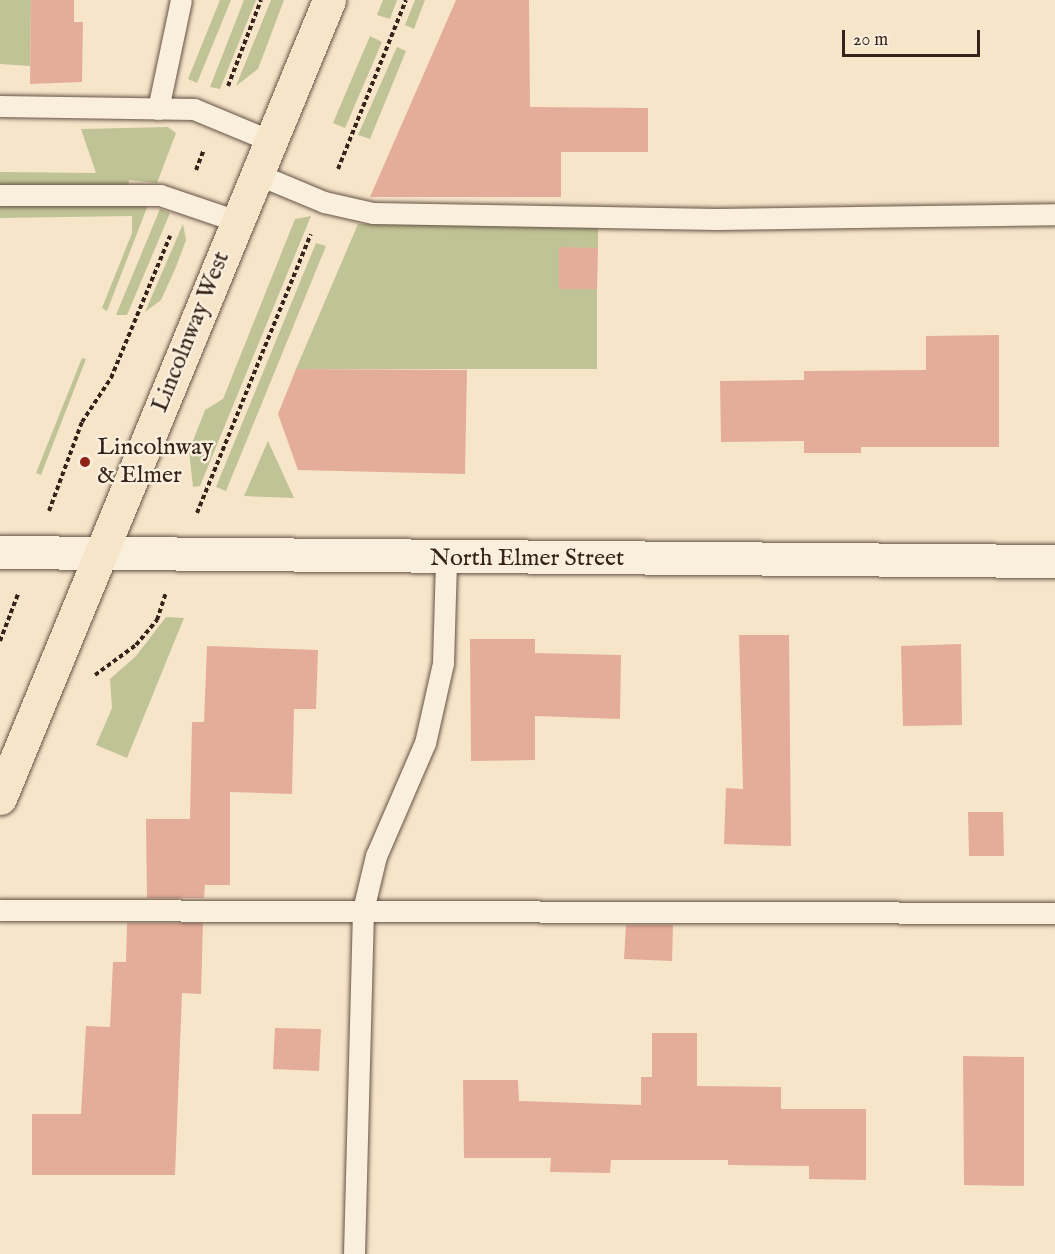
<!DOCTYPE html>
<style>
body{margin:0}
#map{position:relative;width:1055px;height:1254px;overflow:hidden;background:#f7e5ca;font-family:"IM FELL English",serif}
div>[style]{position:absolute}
.green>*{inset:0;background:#c0c395}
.building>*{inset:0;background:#e4ad99}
.path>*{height:4px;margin-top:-2px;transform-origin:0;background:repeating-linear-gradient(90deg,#362219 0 4.5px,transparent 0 7.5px)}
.roads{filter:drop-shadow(0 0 2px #665345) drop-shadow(0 0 2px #665345)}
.service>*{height:21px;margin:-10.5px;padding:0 10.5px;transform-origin:10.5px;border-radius:10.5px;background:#faeedd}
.minor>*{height:33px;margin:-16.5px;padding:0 16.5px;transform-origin:16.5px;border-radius:16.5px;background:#faeedd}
.primary>*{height:33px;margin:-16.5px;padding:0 16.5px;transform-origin:16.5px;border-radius:16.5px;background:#f7e5ca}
.dots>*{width:16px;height:16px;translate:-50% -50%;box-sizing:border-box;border:3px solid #faeedd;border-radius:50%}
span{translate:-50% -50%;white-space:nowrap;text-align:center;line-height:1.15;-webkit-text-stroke:5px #faeedd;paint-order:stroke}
.street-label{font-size:24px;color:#362219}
.poi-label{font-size:24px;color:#362219}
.left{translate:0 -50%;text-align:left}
.scale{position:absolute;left:842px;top:30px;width:138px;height:27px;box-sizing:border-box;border:3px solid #362219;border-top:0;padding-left:8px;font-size:18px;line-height:21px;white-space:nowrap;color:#362219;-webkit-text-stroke:4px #faeedd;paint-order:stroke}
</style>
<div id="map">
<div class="green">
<div style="clip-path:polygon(0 0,31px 0,30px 66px,0 64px)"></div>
<div style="clip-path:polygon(220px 0,231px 0,197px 83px,188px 79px)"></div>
<div style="clip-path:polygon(244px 0,256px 0,220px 89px,210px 87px)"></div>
<div style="clip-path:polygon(271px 0,284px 0,258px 69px,236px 86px)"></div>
<div style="clip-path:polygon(383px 0,397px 0,390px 19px,377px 15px)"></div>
<div style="clip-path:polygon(415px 0,425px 0,414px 29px,405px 25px)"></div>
<div style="clip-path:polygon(370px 36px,382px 42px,345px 128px,333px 123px)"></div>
<div style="clip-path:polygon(397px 47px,406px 51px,370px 139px,358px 135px)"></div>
<div style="clip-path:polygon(168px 127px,176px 133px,157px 183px,129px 180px,128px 194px,148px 205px,107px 311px,102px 308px,132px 233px,132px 216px,0 218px,0 172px,96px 173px,81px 129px)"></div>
<div style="clip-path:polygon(160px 209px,170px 213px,127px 315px,116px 315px)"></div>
<div style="clip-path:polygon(311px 216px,200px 486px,193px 487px,189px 451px,205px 410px,223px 399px,295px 219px)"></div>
<div style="clip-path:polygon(183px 224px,186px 240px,176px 267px,161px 300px,145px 312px)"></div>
<div style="clip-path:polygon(358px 224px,598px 225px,598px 248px,559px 248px,559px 289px,597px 289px,597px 369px,296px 369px)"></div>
<div style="clip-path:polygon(316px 243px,326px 246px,226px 491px,216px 487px)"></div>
<div style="clip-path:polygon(82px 358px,86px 359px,41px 475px,36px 473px)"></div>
<div style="clip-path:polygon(268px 441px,294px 498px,244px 496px)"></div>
<div style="clip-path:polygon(166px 617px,184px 618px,127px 758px,96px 745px,112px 708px,110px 679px,136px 656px)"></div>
</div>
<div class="building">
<div style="clip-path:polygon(31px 0,74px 0,74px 22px,83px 22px,82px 82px,30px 84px)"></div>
<div style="clip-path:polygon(456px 0,529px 0,530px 107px,648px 108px,648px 152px,561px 152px,561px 197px,370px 197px)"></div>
<div style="clip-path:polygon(559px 247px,598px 248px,597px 289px,559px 289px)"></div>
<div style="clip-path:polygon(999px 335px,999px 447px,861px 447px,861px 453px,804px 453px,804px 441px,721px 442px,720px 381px,804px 380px,804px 371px,926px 370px,926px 336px)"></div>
<div style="clip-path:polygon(296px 369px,467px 370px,465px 474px,298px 470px,278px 414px)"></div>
<div style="clip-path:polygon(739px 635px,789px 635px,791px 846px,724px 844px,726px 788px,743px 789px)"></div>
<div style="clip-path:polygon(470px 639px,535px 639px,535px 653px,621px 655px,620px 719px,535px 716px,535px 760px,471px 761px)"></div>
<div style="clip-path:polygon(961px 644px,962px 725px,903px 726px,901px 646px)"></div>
<div style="clip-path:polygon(207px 646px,318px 650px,316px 709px,294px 709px,292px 794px,230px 792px,230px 885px,205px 885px,204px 898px,147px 898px,146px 819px,190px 819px,192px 722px,204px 722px)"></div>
<div style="clip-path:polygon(968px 812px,1003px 812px,1004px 856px,969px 856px)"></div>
<div style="clip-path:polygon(127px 923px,203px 923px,201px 994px,182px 993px,175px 1175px,32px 1175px,32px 1114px,81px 1114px,86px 1026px,110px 1027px,113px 962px,126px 962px)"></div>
<div style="clip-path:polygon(626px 925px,673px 925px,672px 961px,624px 959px)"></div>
<div style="clip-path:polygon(275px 1028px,321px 1029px,319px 1071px,273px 1069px)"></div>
<div style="clip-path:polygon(652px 1033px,697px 1033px,697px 1086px,781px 1087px,781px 1109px,866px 1109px,866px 1180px,809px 1179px,809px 1166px,728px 1165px,728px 1160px,611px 1160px,610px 1173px,550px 1172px,551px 1158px,464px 1158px,463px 1080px,518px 1080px,519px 1101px,641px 1105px,641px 1077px,652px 1077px)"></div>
<div style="clip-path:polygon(963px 1056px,1024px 1057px,1024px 1186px,964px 1185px)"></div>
</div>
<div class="path">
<div style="left:228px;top:86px;width:92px;rotate:-69deg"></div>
<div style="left:338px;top:169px;width:182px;rotate:-68.1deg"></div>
<div style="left:196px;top:170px;width:22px;rotate:-69deg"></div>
<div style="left:49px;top:511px;width:95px;rotate:-69.7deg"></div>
<div style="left:82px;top:422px;width:53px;rotate:-56.6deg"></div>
<div style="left:111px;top:378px;width:154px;rotate:-67.4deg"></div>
<div style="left:197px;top:513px;width:301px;rotate:-67.8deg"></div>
<div style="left:0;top:641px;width:50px;rotate:-69deg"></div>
<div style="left:95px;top:675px;width:51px;rotate:-36.2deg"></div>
<div style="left:136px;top:645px;width:33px;rotate:-50deg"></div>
<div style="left:157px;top:620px;width:28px;rotate:-72deg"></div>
</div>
<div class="roads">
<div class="service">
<div style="left:0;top:106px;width:194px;rotate:0.9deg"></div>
<div style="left:194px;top:109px;width:83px;rotate:22.6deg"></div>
<div style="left:158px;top:109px;width:111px;rotate:-78.1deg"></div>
<div style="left:257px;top:174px;width:73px;rotate:22.7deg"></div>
<div style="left:324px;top:202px;width:50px;rotate:12.7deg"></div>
<div style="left:373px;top:213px;width:344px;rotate:1deg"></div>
<div style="left:717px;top:219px;width:338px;rotate:-0.8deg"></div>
<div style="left:0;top:195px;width:160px"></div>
<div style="left:160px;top:195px;width:81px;rotate:18.7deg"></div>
<div style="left:0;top:910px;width:1055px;rotate:0.16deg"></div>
<div style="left:354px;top:1254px;width:344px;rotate:-88.5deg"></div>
<div style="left:363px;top:910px;width:56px;rotate:-76.5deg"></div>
<div style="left:376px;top:856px;width:123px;rotate:-66.6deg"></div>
<div style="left:425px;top:743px;width:82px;rotate:-77.3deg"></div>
<div style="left:443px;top:663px;width:104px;rotate:-88.3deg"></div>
</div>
<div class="minor">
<div style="left:0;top:552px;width:1055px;rotate:0.49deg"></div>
</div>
<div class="primary">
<div style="left:0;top:798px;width:863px;rotate:-67.59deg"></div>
</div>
</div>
<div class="dots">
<div style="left:85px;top:462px;background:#8f2418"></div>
</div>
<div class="street-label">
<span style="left:191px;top:332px;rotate:-68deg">Lincolnway West</span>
<span style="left:527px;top:559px">North Elmer Street</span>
</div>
<div class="poi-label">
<span class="left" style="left:97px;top:462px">Lincolnway<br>&amp; Elmer</span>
</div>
<div class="scale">20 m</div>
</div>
